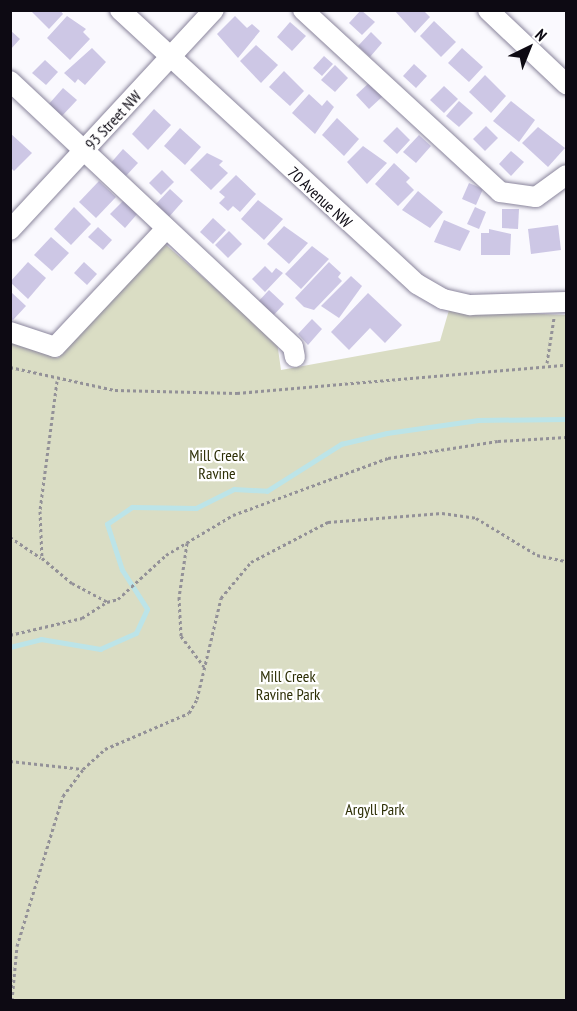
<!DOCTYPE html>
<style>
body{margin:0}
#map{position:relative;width:577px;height:1011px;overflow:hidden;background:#faf9fe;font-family:"PT Sans Narrow",sans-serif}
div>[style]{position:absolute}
.green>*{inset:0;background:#daddc4}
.stream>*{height:4.5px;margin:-2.25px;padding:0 2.25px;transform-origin:2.25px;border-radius:2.25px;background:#bce4e8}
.building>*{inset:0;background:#cdc7e5}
.path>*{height:3px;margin-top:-1.5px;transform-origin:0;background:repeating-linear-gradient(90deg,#939198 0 3px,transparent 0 6px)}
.roads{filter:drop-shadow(0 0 2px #8a859c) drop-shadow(0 0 2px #8a859c)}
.minor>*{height:20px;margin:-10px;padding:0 10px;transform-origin:10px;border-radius:10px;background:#fff}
span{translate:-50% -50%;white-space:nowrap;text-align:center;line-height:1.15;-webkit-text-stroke:4.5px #fff;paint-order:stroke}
.street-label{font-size:16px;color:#0d0a13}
.park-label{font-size:16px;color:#2d2f06}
.frame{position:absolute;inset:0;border:12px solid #0d0a13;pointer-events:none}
.north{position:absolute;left:499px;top:18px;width:60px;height:60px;-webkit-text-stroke:4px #fff;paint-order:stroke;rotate:43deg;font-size:16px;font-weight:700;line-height:24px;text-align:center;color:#0d0a13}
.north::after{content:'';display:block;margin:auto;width:21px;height:27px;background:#0d0a13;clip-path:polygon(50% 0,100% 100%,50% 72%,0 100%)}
</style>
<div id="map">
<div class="green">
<div style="clip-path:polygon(165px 244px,277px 342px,281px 370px,440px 341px,449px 310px,566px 315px,566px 1000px,11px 1000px,11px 342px,58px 358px)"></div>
</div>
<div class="stream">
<div style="left:10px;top:647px;width:32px;rotate:-14deg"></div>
<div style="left:41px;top:639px;width:60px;rotate:9.6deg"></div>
<div style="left:100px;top:649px;width:39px;rotate:-24deg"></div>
<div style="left:136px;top:633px;width:26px;rotate:-65deg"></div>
<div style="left:147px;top:609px;width:46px;rotate:-122.7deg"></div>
<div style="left:122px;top:570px;width:48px;rotate:-108.1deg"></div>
<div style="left:107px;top:524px;width:30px;rotate:-34deg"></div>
<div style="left:132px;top:507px;width:64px;rotate:0.9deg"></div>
<div style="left:196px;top:508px;width:42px;rotate:-26.6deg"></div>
<div style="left:234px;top:489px;width:33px;rotate:3deg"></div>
<div style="left:267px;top:491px;width:88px;rotate:-32.4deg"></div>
<div style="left:341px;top:444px;width:47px;rotate:-13.4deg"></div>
<div style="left:387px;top:433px;width:92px;rotate:-8.1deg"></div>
<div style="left:478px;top:420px;width:88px;rotate:-0.7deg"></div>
</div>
<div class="building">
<div style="clip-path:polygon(30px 10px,60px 10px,63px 14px,49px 29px)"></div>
<div style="clip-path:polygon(361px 10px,375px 22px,362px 35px,349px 23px)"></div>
<div style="clip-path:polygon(394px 10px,423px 10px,430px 17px,415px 33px)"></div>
<div style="clip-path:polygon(67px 16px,86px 29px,83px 32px,90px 39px,70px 60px,47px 38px)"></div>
<div style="clip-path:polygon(235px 16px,247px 28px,252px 24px,260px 31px,238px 58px,217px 34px)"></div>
<div style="clip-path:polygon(434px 21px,456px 42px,441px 57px,420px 36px)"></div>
<div style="clip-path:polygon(290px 22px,306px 36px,292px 51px,277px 37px)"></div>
<div style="clip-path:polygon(10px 30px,20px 39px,10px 50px)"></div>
<div style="clip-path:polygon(371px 32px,382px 43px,370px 57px,358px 46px)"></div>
<div style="clip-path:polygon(256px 45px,278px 65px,261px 83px,240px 61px)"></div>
<div style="clip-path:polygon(92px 48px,106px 62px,85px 85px,78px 79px,75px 83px,64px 73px)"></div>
<div style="clip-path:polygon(462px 48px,483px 67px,469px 82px,448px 63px)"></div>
<div style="clip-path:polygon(324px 56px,333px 64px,322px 76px,313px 68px)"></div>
<div style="clip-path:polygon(45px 60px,58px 72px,46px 85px,32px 73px)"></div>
<div style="clip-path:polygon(414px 64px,427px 76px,416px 88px,403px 76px)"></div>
<div style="clip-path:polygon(335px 65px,348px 78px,335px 92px,321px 80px)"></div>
<div style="clip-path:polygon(284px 71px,304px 91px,290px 106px,269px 87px)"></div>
<div style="clip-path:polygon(485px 75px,506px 96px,491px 113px,469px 92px)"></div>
<div style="clip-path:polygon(370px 82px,383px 96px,369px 109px,356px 95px)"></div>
<div style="clip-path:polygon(444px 86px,458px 99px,444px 113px,430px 100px)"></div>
<div style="clip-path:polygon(63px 88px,77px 100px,61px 117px,48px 105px)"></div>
<div style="clip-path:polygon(309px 94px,322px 106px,327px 100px,334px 107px,315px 134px,292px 113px)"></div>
<div style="clip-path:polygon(459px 101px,473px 113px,459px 127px,446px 116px)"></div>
<div style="clip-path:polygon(511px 101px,535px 120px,519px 142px,493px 121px)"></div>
<div style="clip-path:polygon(154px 109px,171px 125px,148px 150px,132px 134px)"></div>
<div style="clip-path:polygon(337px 118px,359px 139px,344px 156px,322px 135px)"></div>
<div style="clip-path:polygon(486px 126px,498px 138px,485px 151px,473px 139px)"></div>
<div style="clip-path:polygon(397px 127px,410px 140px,397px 154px,383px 141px)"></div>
<div style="clip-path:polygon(538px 127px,565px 148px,548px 167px,522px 143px)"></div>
<div style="clip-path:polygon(180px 128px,201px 147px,185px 165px,164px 146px)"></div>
<div style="clip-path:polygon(10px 133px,32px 153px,14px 171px,10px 167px)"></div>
<div style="clip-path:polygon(419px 135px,431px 146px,416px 163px,403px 152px)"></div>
<div style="clip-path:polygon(363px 146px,387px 163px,367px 184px,347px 162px)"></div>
<div style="clip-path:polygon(123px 149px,138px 163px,124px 178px,109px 165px)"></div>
<div style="clip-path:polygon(511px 151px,524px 162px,511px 176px,499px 164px)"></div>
<div style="clip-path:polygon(207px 153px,223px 161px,219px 165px,228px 173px,211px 190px,190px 170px)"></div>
<div style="clip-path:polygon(394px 163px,410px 178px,406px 182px,414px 190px,398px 206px,375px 184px)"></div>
<div style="clip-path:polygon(162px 170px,174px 182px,161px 195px,149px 183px)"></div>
<div style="clip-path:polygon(236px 175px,256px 194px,240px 212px,233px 206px,228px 211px,219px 203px,225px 197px,219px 192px)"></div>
<div style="clip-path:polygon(99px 181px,116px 197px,96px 218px,79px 202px)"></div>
<div style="clip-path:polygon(469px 183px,483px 189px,476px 205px,462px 199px)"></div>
<div style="clip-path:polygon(170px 189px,183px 201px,168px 218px,154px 206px)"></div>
<div style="clip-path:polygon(418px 191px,443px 212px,430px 228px,402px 210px)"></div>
<div style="clip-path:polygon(124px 200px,138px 213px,125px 228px,110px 214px)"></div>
<div style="clip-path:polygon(258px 200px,283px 219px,264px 240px,241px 219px)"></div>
<div style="clip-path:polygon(74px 207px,91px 224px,71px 245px,54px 229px)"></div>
<div style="clip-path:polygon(475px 207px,486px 212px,479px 229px,467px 224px)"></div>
<div style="clip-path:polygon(502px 209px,519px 209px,518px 229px,502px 228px)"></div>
<div style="clip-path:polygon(213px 218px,226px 230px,213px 244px,200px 232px)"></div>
<div style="clip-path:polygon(444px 220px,470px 231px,460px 251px,434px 242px)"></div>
<div style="clip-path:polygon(558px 225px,561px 250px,531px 254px,528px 229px)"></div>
<div style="clip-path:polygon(284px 226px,308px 243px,289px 264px,267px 244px)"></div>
<div style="clip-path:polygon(98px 227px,112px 240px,103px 250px,88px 237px)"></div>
<div style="clip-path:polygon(489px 229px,511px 234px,510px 255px,481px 255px,481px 233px,489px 233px)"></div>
<div style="clip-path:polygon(229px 231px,242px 244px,228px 258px,215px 245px)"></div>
<div style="clip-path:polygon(51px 237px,69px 253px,52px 271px,34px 255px)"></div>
<div style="clip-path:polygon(312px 246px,329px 259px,301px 289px,285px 274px)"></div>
<div style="clip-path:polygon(28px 262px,46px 278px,28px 299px,10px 282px)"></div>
<div style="clip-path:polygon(84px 262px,97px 274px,87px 285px,74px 273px)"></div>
<div style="clip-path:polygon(329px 262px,341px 273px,338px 277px,342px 281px,314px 310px,304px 307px,295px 298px)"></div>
<div style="clip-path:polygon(265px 266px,272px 273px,276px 268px,283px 273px,265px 292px,252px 279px)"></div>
<div style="clip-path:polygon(351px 276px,362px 286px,339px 318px,321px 306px)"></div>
<div style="clip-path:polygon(269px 290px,284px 304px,271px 318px,256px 304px)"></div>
<div style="clip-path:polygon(10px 291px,26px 306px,13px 320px,10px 318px)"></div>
<div style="clip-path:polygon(368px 293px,402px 325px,385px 343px,370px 328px,349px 350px,331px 332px)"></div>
<div style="clip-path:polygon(312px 319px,322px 329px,308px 345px,298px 334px)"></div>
</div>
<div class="path">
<div style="left:547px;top:363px;width:46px;rotate:-81.2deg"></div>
<div style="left:10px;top:367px;width:107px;rotate:12.4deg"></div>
<div style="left:115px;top:390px;width:122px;rotate:1.4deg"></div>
<div style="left:237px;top:393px;width:330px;rotate:-4.9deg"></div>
<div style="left:57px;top:381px;width:131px;rotate:97.5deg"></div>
<div style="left:40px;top:511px;width:47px;rotate:87.6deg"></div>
<div style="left:42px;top:558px;width:39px;rotate:40deg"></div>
<div style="left:72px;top:583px;width:40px;rotate:28deg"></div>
<div style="left:107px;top:602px;width:11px;rotate:-15deg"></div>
<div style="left:118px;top:599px;width:65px;rotate:-42.5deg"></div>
<div style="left:166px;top:555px;width:78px;rotate:-30.8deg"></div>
<div style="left:233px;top:515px;width:165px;rotate:-20.2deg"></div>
<div style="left:388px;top:458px;width:111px;rotate:-8.8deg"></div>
<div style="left:498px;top:441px;width:68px;rotate:-3.4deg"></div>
<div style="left:10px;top:537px;width:37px;rotate:34deg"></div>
<div style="left:187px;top:543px;width:55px;rotate:98.4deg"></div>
<div style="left:179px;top:597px;width:39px;rotate:87deg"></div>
<div style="left:181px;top:636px;width:38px;rotate:53deg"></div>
<div style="left:10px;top:635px;width:74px;rotate:-13.3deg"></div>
<div style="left:82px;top:618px;width:30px;rotate:-33deg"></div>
<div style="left:10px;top:761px;width:73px;rotate:6.3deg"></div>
<div style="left:12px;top:1000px;width:54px;rotate:-84.7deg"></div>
<div style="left:17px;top:946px;width:157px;rotate:-73deg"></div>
<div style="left:63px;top:796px;width:34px;rotate:-53deg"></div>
<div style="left:83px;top:769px;width:30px;rotate:-42deg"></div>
<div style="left:105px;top:749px;width:91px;rotate:-23.2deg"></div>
<div style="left:189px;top:713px;width:16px;rotate:-60deg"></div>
<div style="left:197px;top:699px;width:104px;rotate:-76.6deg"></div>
<div style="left:221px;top:598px;width:47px;rotate:-50.2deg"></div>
<div style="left:251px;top:562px;width:87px;rotate:-27.5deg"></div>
<div style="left:328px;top:522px;width:114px;rotate:-4.5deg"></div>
<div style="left:442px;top:513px;width:34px;rotate:8deg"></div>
<div style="left:476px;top:518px;width:71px;rotate:31.2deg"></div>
<div style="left:537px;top:555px;width:30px;rotate:12deg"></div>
</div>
<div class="roads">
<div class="minor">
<div style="left:120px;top:10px;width:404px;rotate:42.7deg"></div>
<div style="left:417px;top:284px;width:30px;rotate:30deg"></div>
<div style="left:443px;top:299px;width:28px;rotate:13deg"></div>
<div style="left:470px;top:305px;width:96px;rotate:-1.8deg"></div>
<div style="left:303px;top:10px;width:268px;rotate:42.7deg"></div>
<div style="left:500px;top:192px;width:36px;rotate:8deg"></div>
<div style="left:536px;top:197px;width:37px;rotate:-36deg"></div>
<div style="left:488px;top:10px;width:108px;rotate:43.5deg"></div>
<div style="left:10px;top:81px;width:388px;rotate:43.2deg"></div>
<div style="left:293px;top:347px;width:10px;rotate:79deg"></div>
<div style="left:10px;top:230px;width:300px;rotate:-47.2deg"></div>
<div style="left:10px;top:332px;width:47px;rotate:18.4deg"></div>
<div style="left:55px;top:347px;width:162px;rotate:-46.8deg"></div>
</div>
</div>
<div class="street-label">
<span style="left:113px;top:120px;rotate:-47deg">93 Street NW</span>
<span style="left:320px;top:197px;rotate:43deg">70 Avenue NW</span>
</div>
<div class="park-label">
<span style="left:217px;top:464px">Mill Creek<br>Ravine</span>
<span style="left:288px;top:685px">Mill Creek<br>Ravine Park</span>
<span style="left:375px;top:809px">Argyll Park</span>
</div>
<div class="frame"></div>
<div class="north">N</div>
</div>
